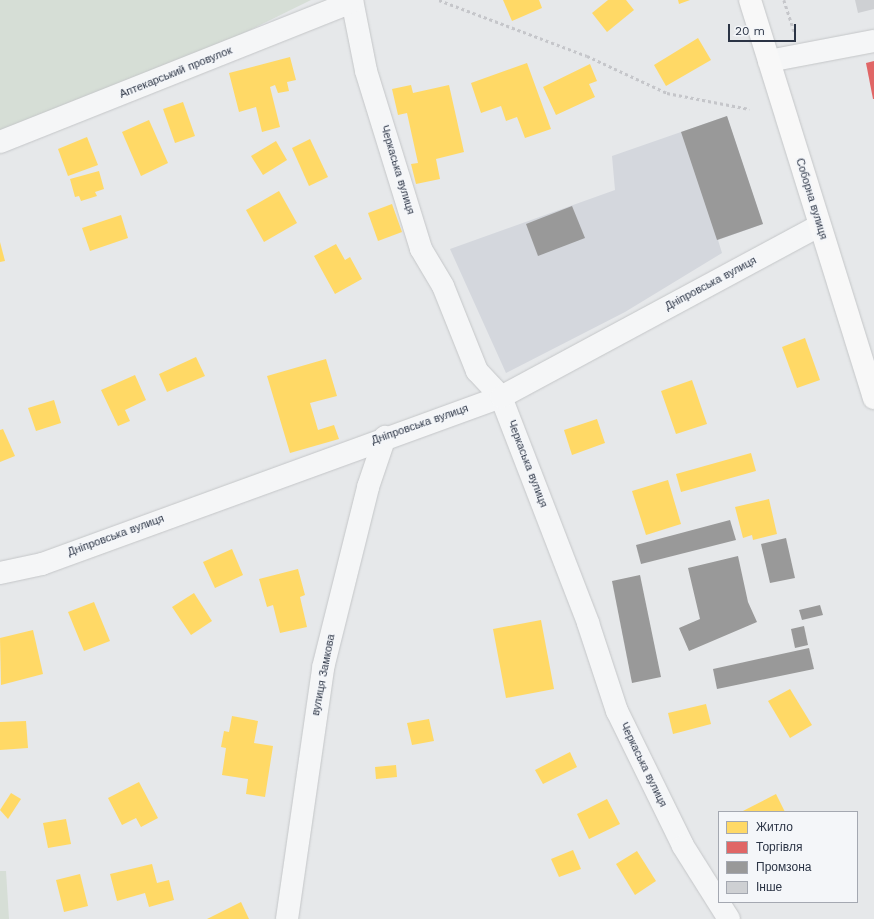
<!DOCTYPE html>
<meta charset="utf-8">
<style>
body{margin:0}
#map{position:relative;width:874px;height:919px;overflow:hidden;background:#e6e8ea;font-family:"Work Sans",sans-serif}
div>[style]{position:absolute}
.built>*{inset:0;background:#d4d7dd}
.green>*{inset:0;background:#d6ded6}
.homes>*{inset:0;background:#ffd966}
.shops>*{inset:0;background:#e06666}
.industry>*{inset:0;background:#999}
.building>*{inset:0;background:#ced0d3}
.path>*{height:2.5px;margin-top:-1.25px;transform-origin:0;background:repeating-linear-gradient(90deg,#c5c6ca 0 3px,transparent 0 6px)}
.roads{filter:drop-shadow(0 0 1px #c4c6c8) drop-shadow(0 0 1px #c4c6c8)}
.minor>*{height:22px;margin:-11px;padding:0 11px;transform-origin:11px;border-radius:11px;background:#f5f6f7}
.major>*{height:22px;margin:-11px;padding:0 11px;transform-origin:11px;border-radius:11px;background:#f8f8f8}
span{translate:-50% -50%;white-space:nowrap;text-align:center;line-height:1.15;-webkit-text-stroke:4px #f4f6f9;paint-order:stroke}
.street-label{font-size:11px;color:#2b3445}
.legend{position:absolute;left:718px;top:811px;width:140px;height:92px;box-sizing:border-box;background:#f4f6f9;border:1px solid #a4a8b1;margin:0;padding:5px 7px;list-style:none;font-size:12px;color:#2b3445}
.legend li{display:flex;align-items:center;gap:8px;height:20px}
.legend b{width:20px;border:1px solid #a4a8b1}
.scale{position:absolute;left:728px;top:24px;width:68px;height:18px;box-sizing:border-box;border:2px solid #2b3445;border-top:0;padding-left:5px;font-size:12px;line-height:14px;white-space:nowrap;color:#2b3445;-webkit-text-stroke:3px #f4f6f9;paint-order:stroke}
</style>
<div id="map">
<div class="built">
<div style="clip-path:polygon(727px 116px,763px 224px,718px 240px,722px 253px,625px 312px,506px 373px,450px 249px,615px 190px,612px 156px)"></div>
</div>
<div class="green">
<div style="clip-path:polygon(0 0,311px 0,191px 59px,0 133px)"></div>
<div style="clip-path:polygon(0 871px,6px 871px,9px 919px,0 919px)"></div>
</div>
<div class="homes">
<div style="clip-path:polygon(503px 0,539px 0,542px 8px,512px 21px)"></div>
<div style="clip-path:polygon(608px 0,626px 0,634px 10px,607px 32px,592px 13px)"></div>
<div style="clip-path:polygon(678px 0,690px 0,679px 4px)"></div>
<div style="clip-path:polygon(698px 38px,711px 60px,666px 86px,654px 65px)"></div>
<div style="clip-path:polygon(290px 57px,296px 80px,287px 82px,289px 91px,278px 93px,275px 85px,270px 87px,280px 127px,262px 132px,256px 107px,239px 112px,229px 73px)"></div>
<div style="clip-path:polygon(527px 63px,551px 129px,525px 138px,517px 117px,506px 121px,501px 106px,481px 113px,471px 83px)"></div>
<div style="clip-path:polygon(590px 64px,597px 81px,589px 84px,595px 97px,556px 115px,543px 87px)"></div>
<div style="clip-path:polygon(411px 85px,413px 93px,449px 85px,464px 152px,436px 159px,440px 179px,416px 184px,411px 164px,418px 163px,407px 113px,398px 115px,392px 89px)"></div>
<div style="clip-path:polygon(183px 102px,195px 136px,175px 143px,163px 109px)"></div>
<div style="clip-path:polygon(149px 120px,168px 163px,141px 176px,122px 132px)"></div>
<div style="clip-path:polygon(87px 137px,98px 165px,68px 176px,58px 149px)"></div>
<div style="clip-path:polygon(310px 139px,328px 177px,309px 186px,292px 148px)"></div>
<div style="clip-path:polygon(276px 141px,287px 160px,263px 175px,251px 156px)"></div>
<div style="clip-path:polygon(99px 171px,104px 189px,95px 192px,97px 196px,81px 201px,79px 196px,75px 197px,70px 179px)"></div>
<div style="clip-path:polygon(279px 191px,297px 223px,264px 242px,246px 210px)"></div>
<div style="clip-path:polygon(392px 204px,402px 232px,378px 241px,368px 213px)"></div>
<div style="clip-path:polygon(121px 215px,128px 238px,90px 251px,82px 228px)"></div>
<div style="clip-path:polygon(0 242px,5px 261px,0 262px)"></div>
<div style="clip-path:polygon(336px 244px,345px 260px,350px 257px,362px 279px,335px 294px,314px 256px)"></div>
<div style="clip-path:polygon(805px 338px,820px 380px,797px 388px,782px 347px)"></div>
<div style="clip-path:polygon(196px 357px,205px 376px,167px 392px,159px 374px)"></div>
<div style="clip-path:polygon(326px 359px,337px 396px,310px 403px,318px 430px,334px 425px,339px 439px,290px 453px,267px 376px)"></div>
<div style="clip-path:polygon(135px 375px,146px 400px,125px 410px,130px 421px,118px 426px,101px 390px)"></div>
<div style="clip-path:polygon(692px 380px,707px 424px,676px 434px,661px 391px)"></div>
<div style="clip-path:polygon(54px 400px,61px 423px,36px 431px,28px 408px)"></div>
<div style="clip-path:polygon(597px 419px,605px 443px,572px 455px,564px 430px)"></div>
<div style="clip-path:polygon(3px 429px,15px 456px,0 462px,0 430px)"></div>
<div style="clip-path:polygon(751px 453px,756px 471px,681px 492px,676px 474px)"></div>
<div style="clip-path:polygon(668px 480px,681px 524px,646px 535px,632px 491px)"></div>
<div style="clip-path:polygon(769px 499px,777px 534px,753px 540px,752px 535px,743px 538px,735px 507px)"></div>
<div style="clip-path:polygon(232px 549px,243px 575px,215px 588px,203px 562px)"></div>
<div style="clip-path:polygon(298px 569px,305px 595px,300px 597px,307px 627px,280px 633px,273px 605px,267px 607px,259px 579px)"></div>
<div style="clip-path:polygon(194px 593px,212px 621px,191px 635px,172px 607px)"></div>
<div style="clip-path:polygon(94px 602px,110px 641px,84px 651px,68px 612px)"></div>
<div style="clip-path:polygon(541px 620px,554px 689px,506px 698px,493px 629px)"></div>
<div style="clip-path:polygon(33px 630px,43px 674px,1px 685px,0 638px)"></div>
<div style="clip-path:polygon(790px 689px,812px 725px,790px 738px,768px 701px)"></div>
<div style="clip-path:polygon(706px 704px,711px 724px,673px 734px,668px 713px)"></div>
<div style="clip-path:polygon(232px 716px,258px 721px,254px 743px,273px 746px,265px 797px,246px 794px,248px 779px,222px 775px,226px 748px,221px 747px,224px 731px,229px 732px)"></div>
<div style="clip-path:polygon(429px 719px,434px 741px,412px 745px,407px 723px)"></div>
<div style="clip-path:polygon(26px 721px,28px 748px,0 750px,0 722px)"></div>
<div style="clip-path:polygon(570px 752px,577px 767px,543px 784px,535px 770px)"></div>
<div style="clip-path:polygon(396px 765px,397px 777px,376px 779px,375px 767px)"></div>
<div style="clip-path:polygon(139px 782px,158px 818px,141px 827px,136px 818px,122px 825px,108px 798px)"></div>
<div style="clip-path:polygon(11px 793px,21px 799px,8px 819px,0 810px)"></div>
<div style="clip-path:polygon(776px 794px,785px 812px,741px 812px)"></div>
<div style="clip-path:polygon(607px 799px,620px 824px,589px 839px,577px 814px)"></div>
<div style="clip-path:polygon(66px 819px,71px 844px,48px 848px,43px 823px)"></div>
<div style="clip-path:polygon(573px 850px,581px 869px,559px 877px,551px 859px)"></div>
<div style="clip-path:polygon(637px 851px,656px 881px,635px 895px,616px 864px)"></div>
<div style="clip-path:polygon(152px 864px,157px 883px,169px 880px,174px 900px,149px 907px,145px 893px,117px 901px,110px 874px)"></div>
<div style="clip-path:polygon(80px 874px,88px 906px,64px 912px,56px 880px)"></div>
<div style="clip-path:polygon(241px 902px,249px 919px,207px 919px)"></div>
</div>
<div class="shops">
<div style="clip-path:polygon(874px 61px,874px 99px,873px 99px,866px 63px)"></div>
</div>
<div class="industry">
<div style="clip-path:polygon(727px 116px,763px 224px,717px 240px,681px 132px)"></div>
<div style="clip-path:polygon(572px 206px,585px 238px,538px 256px,526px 224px)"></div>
<div style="clip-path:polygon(730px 520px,736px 540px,641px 564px,636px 545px)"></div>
<div style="clip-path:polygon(786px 538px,795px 578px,770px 583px,761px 544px)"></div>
<div style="clip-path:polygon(738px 556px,748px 602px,757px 622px,689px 651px,679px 628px,700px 619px,688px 568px)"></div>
<div style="clip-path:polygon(640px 575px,661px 677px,632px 683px,612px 581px)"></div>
<div style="clip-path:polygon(820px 605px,823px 615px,802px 620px,799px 610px)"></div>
<div style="clip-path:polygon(804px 626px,808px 645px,795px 648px,791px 629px)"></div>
<div style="clip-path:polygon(809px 648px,814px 669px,717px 689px,713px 669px)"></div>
</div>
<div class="building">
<div style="clip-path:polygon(855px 0,874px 0,874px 9px,858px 13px)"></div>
</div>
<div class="path">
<div style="left:439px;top:0;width:158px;rotate:20.7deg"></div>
<div style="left:587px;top:56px;width:88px;rotate:24.8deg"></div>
<div style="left:667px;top:93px;width:84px;rotate:11deg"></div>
<div style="left:784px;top:0;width:36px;rotate:72deg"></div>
</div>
<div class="roads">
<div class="minor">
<div style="left:352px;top:0;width:72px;rotate:78.8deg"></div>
<div style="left:366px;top:71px;width:186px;rotate:72.8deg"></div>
<div style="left:421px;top:249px;width:43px;rotate:59.3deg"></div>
<div style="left:443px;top:286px;width:92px;rotate:68.2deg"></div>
<div style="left:477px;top:371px;width:35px;rotate:47deg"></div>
<div style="left:501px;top:397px;width:242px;rotate:68.9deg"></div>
<div style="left:588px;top:623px;width:93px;rotate:71.8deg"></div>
<div style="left:617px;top:711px;width:150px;rotate:63.9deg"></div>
<div style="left:683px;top:846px;width:86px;rotate:57.8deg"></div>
<div style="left:769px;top:61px;width:107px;rotate:-10.8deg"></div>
<div style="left:0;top:142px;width:379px;rotate:-21.7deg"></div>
<div style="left:0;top:573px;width:43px;rotate:-12.1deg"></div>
<div style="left:42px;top:564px;width:488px;rotate:-20deg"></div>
<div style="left:501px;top:397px;width:360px;rotate:-28.3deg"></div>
<div style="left:287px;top:919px;width:254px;rotate:-81.8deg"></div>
<div style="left:323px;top:668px;width:187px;rotate:-76deg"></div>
<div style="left:368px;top:487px;width:53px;rotate:-71.2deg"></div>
</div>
<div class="major">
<div style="left:750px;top:0;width:417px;rotate:72.7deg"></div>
</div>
</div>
<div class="street-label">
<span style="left:176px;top:73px;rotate:-22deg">Аптекарський провулок</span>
<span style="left:397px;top:170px;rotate:73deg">Черкаська вулиця</span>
<span style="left:811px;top:199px;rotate:73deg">Соборна вулиця</span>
<span style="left:711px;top:284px;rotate:-28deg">Дніпровська вулиця</span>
<span style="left:420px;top:425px;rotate:-19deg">Дніпровська вулиця</span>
<span style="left:527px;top:464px;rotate:69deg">Черкаська вулиця</span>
<span style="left:116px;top:536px;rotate:-20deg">Дніпровська вулиця</span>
<span style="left:324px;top:675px;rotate:-79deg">вулиця Замкова</span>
<span style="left:643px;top:765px;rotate:64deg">Черкаська вулиця</span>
</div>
<ul class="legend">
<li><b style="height:11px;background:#ffd966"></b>Житло</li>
<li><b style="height:11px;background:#e06666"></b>Торгівля</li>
<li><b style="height:11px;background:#999"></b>Промзона</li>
<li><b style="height:11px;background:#ced0d3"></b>Інше</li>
</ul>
<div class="scale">20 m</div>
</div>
